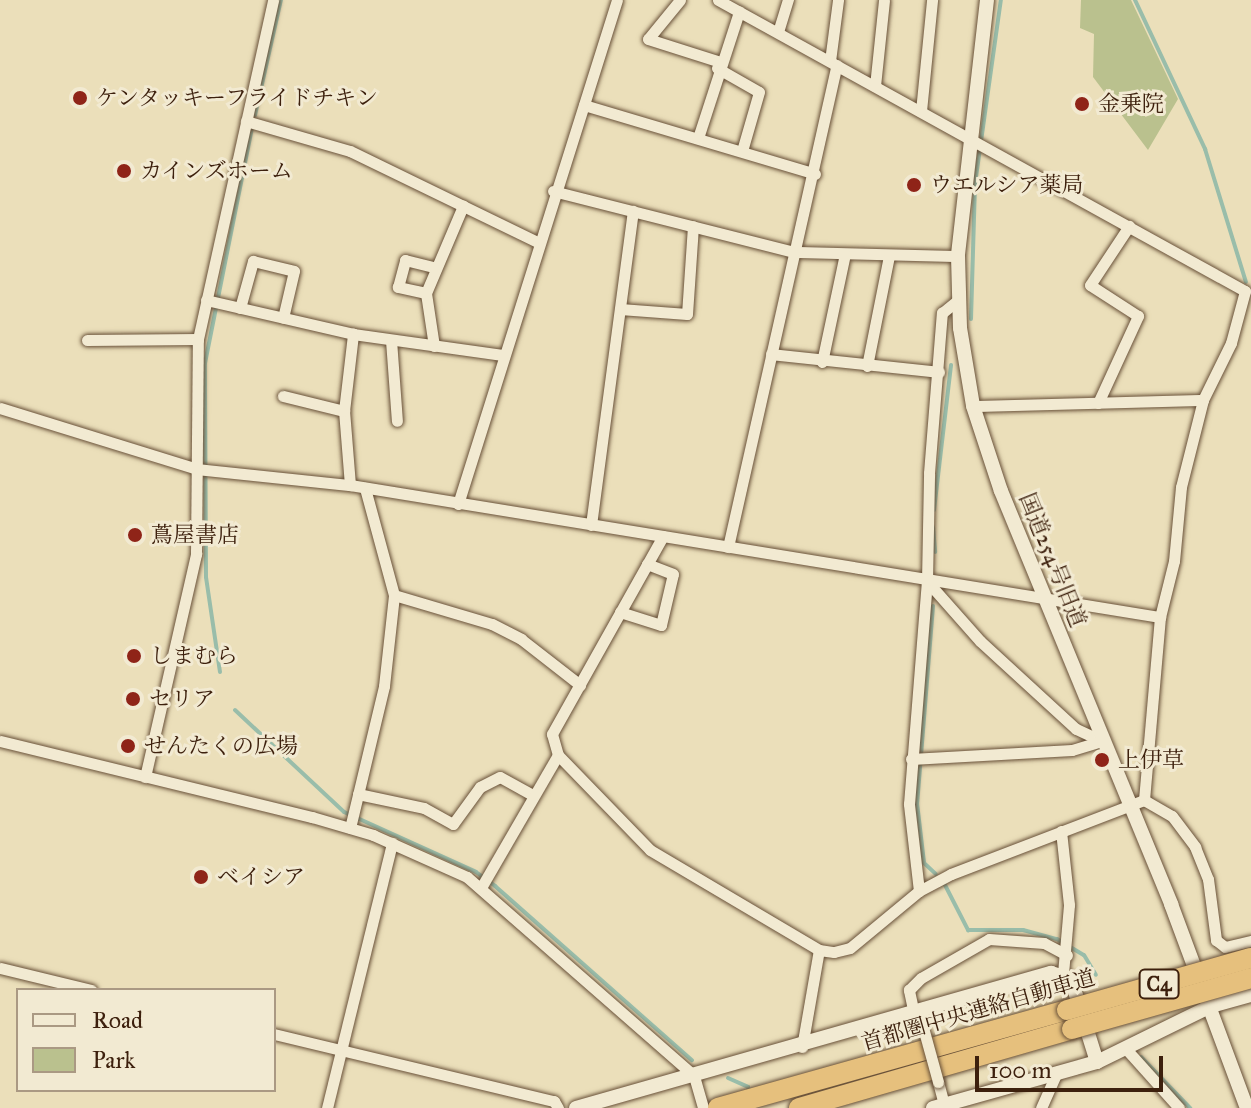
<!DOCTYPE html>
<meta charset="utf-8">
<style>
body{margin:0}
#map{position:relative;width:1251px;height:1108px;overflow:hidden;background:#ebdfba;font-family:"IM FELL Great Primer","Noto Serif JP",serif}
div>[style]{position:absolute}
.green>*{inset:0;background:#bac18e}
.stream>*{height:4px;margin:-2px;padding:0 2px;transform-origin:2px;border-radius:2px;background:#99bdaa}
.roads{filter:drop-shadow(0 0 2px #685038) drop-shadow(0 0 2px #685038)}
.minor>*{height:11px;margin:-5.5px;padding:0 5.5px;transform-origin:5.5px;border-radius:5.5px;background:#f2ead2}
.tertiary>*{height:14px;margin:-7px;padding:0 7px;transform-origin:7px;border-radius:7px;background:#f2ead2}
.motorway>*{height:20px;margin:-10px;padding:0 10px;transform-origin:10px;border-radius:10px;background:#e6c07d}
.bridges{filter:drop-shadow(0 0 2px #685038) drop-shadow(0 0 2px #685038)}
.minor-bridge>*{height:11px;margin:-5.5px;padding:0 5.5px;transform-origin:5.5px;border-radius:5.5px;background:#f2ead2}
.motorway-bridge>*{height:20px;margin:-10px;padding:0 10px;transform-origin:10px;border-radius:10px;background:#e6c07d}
.dots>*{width:22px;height:22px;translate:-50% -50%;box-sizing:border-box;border:4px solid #f2ead2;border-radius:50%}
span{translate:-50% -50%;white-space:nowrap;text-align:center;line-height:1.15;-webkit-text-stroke:6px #f2ead2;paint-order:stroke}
.shield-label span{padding:2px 6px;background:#f2ead2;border:2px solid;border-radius:6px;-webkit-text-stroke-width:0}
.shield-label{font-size:20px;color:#3d200d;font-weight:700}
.poi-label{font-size:22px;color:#3d200d}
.left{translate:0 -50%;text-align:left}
.street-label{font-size:22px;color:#3d200d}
.legend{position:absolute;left:16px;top:988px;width:260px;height:104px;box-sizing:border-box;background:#f2ead2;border:2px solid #aa9983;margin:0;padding:10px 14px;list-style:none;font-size:24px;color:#3d200d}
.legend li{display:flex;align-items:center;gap:16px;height:40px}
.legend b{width:40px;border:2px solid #aa9983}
.scale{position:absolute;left:975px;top:1056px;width:188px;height:36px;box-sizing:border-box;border:4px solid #3d200d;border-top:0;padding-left:10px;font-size:24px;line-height:28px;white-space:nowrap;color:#3d200d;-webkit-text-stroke:6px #f2ead2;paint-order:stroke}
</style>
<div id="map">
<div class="green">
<div style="clip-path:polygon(1081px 0,1131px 0,1178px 99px,1148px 150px,1093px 77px,1094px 34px,1080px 28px)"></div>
</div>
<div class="stream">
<div style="left:1135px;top:0;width:165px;rotate:64.8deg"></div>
<div style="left:1205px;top:149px;width:139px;rotate:72.9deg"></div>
<div style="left:255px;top:115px;width:118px;rotate:-77.3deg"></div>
<div style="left:971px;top:319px;width:135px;rotate:-88.3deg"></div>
<div style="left:975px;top:184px;width:186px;rotate:-82deg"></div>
<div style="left:934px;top:510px;width:146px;rotate:-83.3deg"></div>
<div style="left:933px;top:527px;width:25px;rotate:85deg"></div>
<div style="left:933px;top:606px;width:198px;rotate:94.6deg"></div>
<div style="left:917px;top:803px;width:60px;rotate:83.3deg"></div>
<div style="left:924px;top:863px;width:16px;rotate:43deg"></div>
<div style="left:220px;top:672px;width:96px;rotate:-98.4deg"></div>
<div style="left:206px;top:577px;width:214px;rotate:-90.3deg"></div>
<div style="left:205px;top:363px;width:240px;rotate:-78.7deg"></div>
<div style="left:235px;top:710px;width:149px;rotate:43.1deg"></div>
<div style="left:344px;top:812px;width:145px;rotate:24.4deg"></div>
<div style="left:476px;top:872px;width:24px;rotate:36deg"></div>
<div style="left:495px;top:886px;width:263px;rotate:41.5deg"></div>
<div style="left:945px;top:885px;width:51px;rotate:62.9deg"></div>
<div style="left:968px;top:930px;width:55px"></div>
<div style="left:1023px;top:930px;width:35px;rotate:15deg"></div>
<div style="left:1057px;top:939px;width:31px;rotate:31deg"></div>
<div style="left:1084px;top:955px;width:23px;rotate:59deg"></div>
<div style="left:1141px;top:1057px;width:71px;rotate:46.1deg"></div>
<div style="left:728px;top:1078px;width:22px;rotate:24deg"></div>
<div style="left:748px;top:1087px;width:7px;rotate:74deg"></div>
</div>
<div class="roads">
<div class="minor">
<div style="left:680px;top:0;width:50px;rotate:129.4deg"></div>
<div style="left:648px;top:39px;width:76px;rotate:17.7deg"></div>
<div style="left:718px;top:0;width:602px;rotate:28.91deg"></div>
<div style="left:1245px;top:291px;width:54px;rotate:105.1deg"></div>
<div style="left:1231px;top:343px;width:64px;rotate:116.2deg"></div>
<div style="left:1203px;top:400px;width:90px;rotate:104.2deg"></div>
<div style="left:1181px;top:487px;width:74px;rotate:95.4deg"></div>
<div style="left:1174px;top:561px;width:58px;rotate:104deg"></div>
<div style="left:1160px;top:617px;width:184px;rotate:95deg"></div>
<div style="left:778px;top:32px;width:34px;rotate:-73deg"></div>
<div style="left:830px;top:61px;width:62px;rotate:-82.5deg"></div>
<div style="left:717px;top:68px;width:48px;rotate:29.7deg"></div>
<div style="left:759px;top:92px;width:61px;rotate:106.1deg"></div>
<div style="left:875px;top:86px;width:86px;rotate:-84deg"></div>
<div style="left:584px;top:105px;width:241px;rotate:16.6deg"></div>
<div style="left:921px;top:111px;width:112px;rotate:-84.3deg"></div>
<div style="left:246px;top:121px;width:108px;rotate:16.1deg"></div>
<div style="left:350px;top:151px;width:208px;rotate:25.9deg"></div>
<div style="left:698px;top:138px;width:133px;rotate:-72deg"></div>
<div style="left:553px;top:191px;width:249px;rotate:14.2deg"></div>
<div style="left:794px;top:252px;width:164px;rotate:1.4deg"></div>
<div style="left:426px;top:293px;width:29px;rotate:-168deg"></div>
<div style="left:398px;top:287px;width:28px;rotate:-75deg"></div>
<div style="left:405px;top:260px;width:29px;rotate:14deg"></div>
<div style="left:206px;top:300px;width:151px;rotate:13deg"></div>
<div style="left:353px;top:334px;width:151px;rotate:8deg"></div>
<div style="left:240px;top:308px;width:49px;rotate:-74.5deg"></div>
<div style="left:253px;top:261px;width:42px;rotate:13.7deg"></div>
<div style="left:294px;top:271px;width:48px;rotate:103.2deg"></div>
<div style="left:620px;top:309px;width:67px;rotate:4.3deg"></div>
<div style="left:687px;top:314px;width:88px;rotate:-86.1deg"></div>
<div style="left:87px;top:340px;width:111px;rotate:-0.5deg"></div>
<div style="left:391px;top:340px;width:81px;rotate:85.8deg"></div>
<div style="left:434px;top:346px;width:54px;rotate:-98.6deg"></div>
<div style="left:426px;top:293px;width:95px;rotate:-67deg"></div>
<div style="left:771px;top:354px;width:169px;rotate:6.1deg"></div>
<div style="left:822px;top:362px;width:110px;rotate:-78deg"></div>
<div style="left:867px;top:366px;width:112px;rotate:-78.7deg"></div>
<div style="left:283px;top:396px;width:63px;rotate:13.8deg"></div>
<div style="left:1098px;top:403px;width:96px;rotate:-65.3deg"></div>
<div style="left:1138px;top:316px;width:57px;rotate:-147.1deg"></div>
<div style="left:1090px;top:285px;width:71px;rotate:-56.5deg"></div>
<div style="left:973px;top:406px;width:230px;rotate:-1.5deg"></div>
<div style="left:0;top:408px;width:206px;rotate:17.2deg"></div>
<div style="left:197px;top:469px;width:154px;rotate:6deg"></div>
<div style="left:350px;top:485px;width:821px;rotate:9.26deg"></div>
<div style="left:350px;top:485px;width:74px;rotate:-94.6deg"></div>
<div style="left:344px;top:411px;width:78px;rotate:-83.3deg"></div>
<div style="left:458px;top:504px;width:528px;rotate:-72.49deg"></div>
<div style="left:591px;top:525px;width:317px;rotate:-82.4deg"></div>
<div style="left:663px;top:536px;width:227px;rotate:119.3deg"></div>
<div style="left:552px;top:734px;width:22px;rotate:74deg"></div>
<div style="left:558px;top:755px;width:132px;rotate:45.9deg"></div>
<div style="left:650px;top:850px;width:196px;rotate:30.6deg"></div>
<div style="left:819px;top:950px;width:15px;rotate:8deg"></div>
<div style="left:834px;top:952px;width:16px;rotate:-14deg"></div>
<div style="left:850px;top:948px;width:89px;rotate:-39.6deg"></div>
<div style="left:919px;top:891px;width:36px;rotate:-28deg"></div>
<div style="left:951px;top:874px;width:207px;rotate:-21deg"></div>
<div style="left:1144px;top:800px;width:32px;rotate:30deg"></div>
<div style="left:1172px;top:816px;width:39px;rotate:53deg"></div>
<div style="left:1195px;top:847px;width:35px;rotate:68deg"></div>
<div style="left:1208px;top:879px;width:62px;rotate:82.5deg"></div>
<div style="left:1216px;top:940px;width:11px;rotate:38deg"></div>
<div style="left:1225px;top:947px;width:27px;rotate:-13deg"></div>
<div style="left:728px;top:547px;width:494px;rotate:-77.3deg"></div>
<div style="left:394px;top:595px;width:102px;rotate:16.5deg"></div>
<div style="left:492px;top:624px;width:33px;rotate:27deg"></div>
<div style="left:521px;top:639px;width:75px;rotate:37.9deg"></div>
<div style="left:620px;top:612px;width:43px;rotate:17.6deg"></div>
<div style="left:661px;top:625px;width:52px;rotate:-76.8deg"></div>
<div style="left:673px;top:574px;width:28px;rotate:-159deg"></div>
<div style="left:0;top:741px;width:321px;rotate:13.7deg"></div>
<div style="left:312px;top:817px;width:64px;rotate:16.4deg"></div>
<div style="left:373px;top:835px;width:103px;rotate:24.1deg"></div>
<div style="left:467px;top:877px;width:302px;rotate:41.2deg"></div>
<div style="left:694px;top:1076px;width:33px;rotate:74deg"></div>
<div style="left:911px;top:759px;width:161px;rotate:-3.2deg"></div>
<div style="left:1072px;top:750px;width:31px;rotate:-17deg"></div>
<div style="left:1102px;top:741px;width:29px;rotate:-155deg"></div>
<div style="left:1076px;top:729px;width:130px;rotate:-137.5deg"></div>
<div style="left:980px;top:641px;width:80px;rotate:-131.5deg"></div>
<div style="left:145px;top:777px;width:229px;rotate:-77.1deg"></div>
<div style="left:196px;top:554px;width:215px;rotate:-89.5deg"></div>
<div style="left:198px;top:339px;width:347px;rotate:-77.5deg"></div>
<div style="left:358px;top:794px;width:67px;rotate:12deg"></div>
<div style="left:424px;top:808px;width:33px;rotate:29deg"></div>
<div style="left:453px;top:824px;width:46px;rotate:-53.9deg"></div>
<div style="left:480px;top:787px;width:22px;rotate:-27deg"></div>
<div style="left:500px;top:777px;width:38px;rotate:29deg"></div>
<div style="left:350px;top:828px;width:146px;rotate:-76.5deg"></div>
<div style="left:384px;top:686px;width:92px;rotate:-83.7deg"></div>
<div style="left:394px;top:595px;width:111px;rotate:-105.2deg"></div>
<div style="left:1061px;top:831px;width:74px;rotate:83.8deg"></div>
<div style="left:1069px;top:905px;width:68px;rotate:95deg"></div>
<div style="left:482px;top:886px;width:151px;rotate:-59.9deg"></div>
<div style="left:919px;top:891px;width:88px;rotate:-96.6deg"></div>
<div style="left:909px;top:804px;width:224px;rotate:-85.4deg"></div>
<div style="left:927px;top:581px;width:108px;rotate:-88.9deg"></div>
<div style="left:929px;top:473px;width:161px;rotate:-85.4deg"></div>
<div style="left:942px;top:313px;width:21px;rotate:-39deg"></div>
<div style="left:0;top:968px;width:94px;rotate:13.6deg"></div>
<div style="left:914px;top:1014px;width:25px;rotate:-102deg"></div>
<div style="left:909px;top:990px;width:17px;rotate:-45deg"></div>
<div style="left:921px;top:978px;width:78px;rotate:-29.8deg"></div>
<div style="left:989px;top:939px;width:55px;rotate:4.2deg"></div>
<div style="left:1044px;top:943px;width:26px;rotate:28deg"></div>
<div style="left:274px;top:1034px;width:288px;rotate:13.5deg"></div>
<div style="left:554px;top:1101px;width:8px;rotate:60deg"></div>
<div style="left:802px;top:1047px;width:98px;rotate:-80.1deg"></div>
<div style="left:1127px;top:1050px;width:78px;rotate:48.1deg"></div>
<div style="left:938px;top:1082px;width:27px;rotate:75deg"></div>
<div style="left:327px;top:1108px;width:273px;rotate:-76.2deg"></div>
<div style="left:1041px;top:1108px;width:35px;rotate:-66deg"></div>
</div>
<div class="tertiary">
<div style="left:987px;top:0;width:258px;rotate:96.5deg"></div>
<div style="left:958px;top:256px;width:72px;rotate:88.4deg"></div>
<div style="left:960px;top:328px;width:79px;rotate:80.5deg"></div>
<div style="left:973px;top:406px;width:89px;rotate:71.8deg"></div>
<div style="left:1001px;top:491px;width:447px;rotate:67.6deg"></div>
<div style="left:1171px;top:904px;width:218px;rotate:69.6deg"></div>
<div style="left:576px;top:1108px;width:494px;rotate:-15.9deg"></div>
<div style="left:1051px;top:973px;width:21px;rotate:17deg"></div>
<div style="left:1071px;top:979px;width:87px;rotate:72.6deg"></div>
<div style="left:933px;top:1108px;width:170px;rotate:-15.7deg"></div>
<div style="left:1097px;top:1062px;width:127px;rotate:-26.2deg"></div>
<div style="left:1211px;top:1006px;width:41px;rotate:-15.4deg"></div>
</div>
<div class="motorway">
<div style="left:718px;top:1108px;width:362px;rotate:-15.7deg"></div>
<div style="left:799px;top:1108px;width:284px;rotate:-16.1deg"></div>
</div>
</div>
<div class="bridges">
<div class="minor-bridge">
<div style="left:924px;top:1031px;width:53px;rotate:74.6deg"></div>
</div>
<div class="motorway-bridge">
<div style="left:1067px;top:1010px;width:191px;rotate:-15.8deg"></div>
<div style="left:1072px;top:1029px;width:186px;rotate:-15.9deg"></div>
</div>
</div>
<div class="dots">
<div style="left:80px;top:98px;background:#8f2418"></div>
<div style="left:1082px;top:104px;background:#8f2418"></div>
<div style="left:124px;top:171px;background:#8f2418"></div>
<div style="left:914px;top:185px;background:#8f2418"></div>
<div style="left:135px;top:535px;background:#8f2418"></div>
<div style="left:134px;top:656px;background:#8f2418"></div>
<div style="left:133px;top:699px;background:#8f2418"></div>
<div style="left:128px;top:746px;background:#8f2418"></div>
<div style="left:1102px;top:760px;background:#8f2418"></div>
<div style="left:201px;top:877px;background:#8f2418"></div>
</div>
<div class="shield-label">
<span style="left:1159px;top:984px">C4</span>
</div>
<div class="poi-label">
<span class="left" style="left:96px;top:98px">ケンタッキーフライドチキン</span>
<span class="left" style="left:1098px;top:104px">金乗院</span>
<span class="left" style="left:140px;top:171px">カインズホーム</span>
<span class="left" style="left:930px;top:185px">ウエルシア薬局</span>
<span class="left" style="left:151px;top:535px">蔦屋書店</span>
<span class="left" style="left:150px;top:656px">しまむら</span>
<span class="left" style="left:149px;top:699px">セリア</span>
<span class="left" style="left:144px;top:746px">せんたくの広場</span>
<span class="left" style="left:1118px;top:760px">上伊草</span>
<span class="left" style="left:217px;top:877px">ベイシア</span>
</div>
<div class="street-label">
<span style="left:1053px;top:560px;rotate:68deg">国道254号旧道</span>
<span style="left:978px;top:1010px;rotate:-16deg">首都圏中央連絡自動車道</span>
</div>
<ul class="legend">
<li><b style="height:10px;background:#f2ead2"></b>Road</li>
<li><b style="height:22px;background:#bac18e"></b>Park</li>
</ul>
<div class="scale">100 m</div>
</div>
